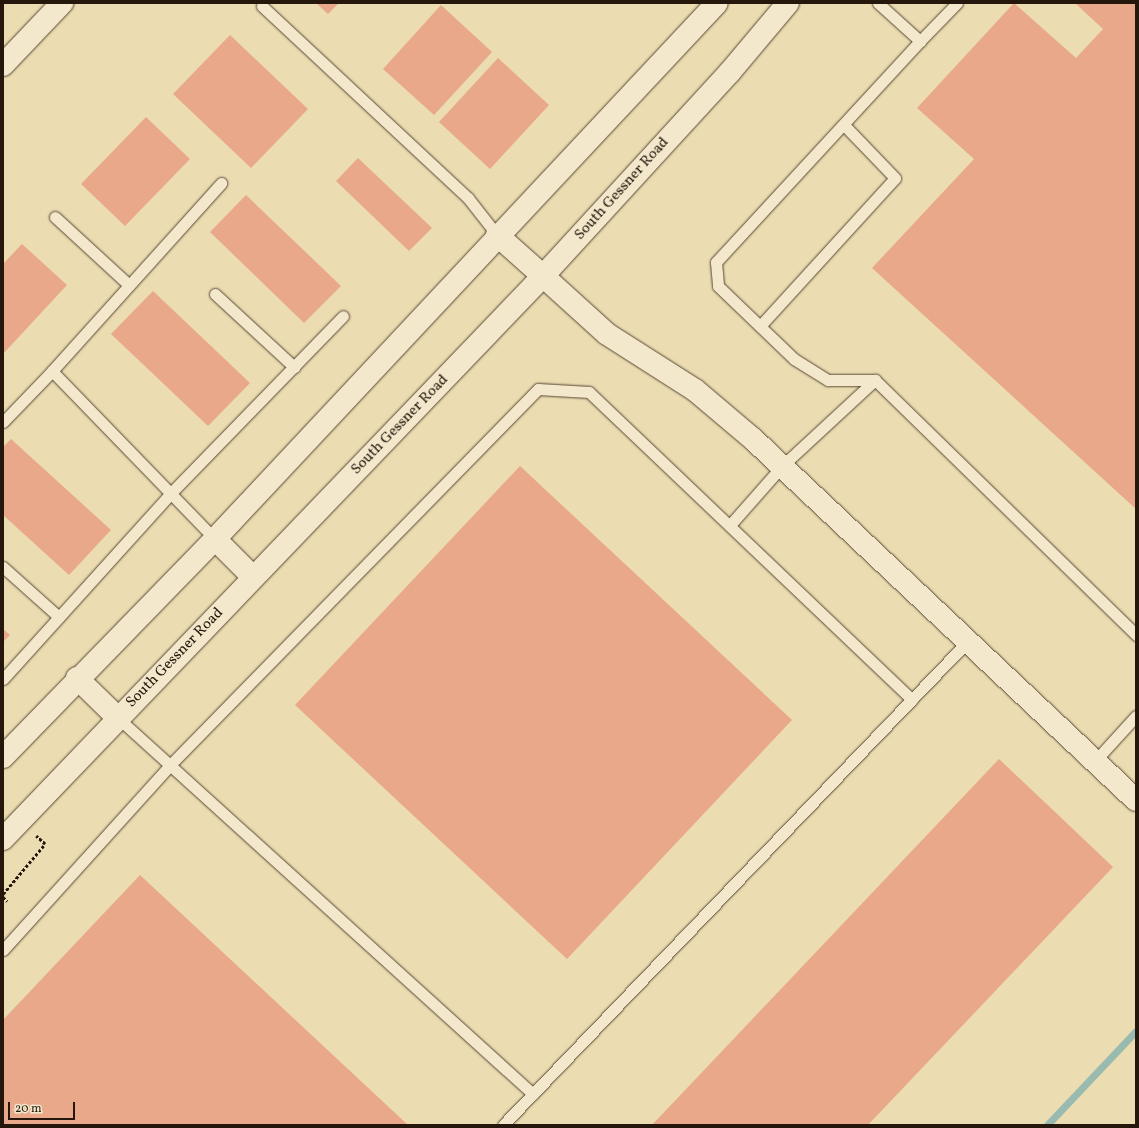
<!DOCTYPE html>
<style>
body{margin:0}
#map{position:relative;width:1139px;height:1128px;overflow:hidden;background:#ecdcb1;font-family:Vollkorn,serif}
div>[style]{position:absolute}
.stream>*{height:7px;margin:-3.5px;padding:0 3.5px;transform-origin:3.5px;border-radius:3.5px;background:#99bbaf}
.building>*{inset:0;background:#e8a889}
.path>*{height:2.5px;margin-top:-1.25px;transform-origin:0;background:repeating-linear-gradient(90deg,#25170c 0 3px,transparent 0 5px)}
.roads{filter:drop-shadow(0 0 1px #574835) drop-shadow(0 0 1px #574835)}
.service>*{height:11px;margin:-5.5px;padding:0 5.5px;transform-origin:5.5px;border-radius:5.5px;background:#f3e8cc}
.minor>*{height:22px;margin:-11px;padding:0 11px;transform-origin:11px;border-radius:11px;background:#f3e8cc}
.secondary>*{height:22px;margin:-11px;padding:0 11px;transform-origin:11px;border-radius:11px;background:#f3e8cc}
span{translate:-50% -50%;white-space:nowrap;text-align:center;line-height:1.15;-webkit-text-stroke:3px #f3e8cc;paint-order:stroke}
.street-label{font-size:15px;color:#25170c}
.frame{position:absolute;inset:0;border:4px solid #25170c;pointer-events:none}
.scale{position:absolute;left:8px;top:1102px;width:67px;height:18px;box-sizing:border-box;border:2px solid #25170c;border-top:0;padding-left:5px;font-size:12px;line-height:14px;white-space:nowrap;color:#25170c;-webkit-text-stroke:3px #f3e8cc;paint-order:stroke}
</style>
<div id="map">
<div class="stream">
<div style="left:1047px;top:1125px;width:129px;rotate:-46.6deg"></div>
</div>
<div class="building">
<div style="clip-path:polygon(316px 3px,339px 3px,328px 14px)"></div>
<div style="clip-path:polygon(1014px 3px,1076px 58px,1103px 29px,1075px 3px,1136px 3px,1136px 509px,872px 268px,974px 159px,917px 108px)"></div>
<div style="clip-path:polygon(441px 5px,492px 52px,434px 115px,383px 69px)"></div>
<div style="clip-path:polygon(230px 35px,308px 109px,251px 168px,173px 94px)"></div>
<div style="clip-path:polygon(498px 58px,549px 105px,490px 169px,439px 122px)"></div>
<div style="clip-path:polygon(146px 117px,190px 159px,125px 226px,81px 184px)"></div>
<div style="clip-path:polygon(358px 158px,432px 228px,409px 251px,336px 181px)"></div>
<div style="clip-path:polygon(246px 195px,341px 286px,304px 323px,210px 232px)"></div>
<div style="clip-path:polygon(22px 244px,67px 285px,3px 354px,3px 264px)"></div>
<div style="clip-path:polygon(153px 291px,250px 383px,208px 426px,111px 334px)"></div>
<div style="clip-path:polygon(11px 439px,111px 530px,69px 575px,3px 515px,3px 447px)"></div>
<div style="clip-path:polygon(520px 466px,792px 720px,567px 959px,295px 705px)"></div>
<div style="clip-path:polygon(3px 629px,10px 635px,3px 642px)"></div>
<div style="clip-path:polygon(999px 759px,1113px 867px,868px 1125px,652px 1125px)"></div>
<div style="clip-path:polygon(140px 875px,408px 1125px,3px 1125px,3px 1020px)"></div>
</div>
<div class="path">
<div style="left:3px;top:894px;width:65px;rotate:-50deg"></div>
<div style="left:45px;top:844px;width:12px;rotate:-138deg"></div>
<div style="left:3px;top:897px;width:6px;rotate:45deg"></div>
</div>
<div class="roads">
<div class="service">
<div style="left:878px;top:3px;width:57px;rotate:42.1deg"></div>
<div style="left:920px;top:41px;width:53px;rotate:-45.8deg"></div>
<div style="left:262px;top:6px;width:282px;rotate:43deg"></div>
<div style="left:468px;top:198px;width:47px;rotate:51.9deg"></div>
<div style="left:920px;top:41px;width:301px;rotate:132.7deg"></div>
<div style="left:716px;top:262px;width:24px;rotate:85deg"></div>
<div style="left:718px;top:286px;width:105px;rotate:43.8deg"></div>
<div style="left:794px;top:359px;width:40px;rotate:32deg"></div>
<div style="left:828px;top:380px;width:47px"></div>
<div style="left:875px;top:380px;width:365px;rotate:44.3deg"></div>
<div style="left:55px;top:217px;width:100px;rotate:42.6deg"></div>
<div style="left:215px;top:294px;width:108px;rotate:42.7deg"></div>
<div style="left:760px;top:326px;width:200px;rotate:-47.6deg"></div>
<div style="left:895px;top:178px;width:74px;rotate:-133.9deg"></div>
<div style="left:52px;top:371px;width:253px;rotate:-48deg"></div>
<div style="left:3px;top:422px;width:71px;rotate:-46.1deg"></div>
<div style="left:52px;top:371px;width:234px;rotate:45.9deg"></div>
<div style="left:730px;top:525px;width:79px;rotate:-48.6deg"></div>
<div style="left:782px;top:466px;width:127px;rotate:-42.8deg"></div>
<div style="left:3px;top:567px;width:75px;rotate:41.8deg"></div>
<div style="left:3px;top:679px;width:249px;rotate:-47.9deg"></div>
<div style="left:170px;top:494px;width:248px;rotate:-45.8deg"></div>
<div style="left:118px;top:718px;width:560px;rotate:42.18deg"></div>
<div style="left:1095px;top:761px;width:61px;rotate:-47.7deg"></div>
<div style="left:3px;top:950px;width:249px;rotate:-47.9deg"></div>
<div style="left:170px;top:765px;width:526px;rotate:-45.62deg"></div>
<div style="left:538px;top:389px;width:51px;rotate:3.4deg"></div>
<div style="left:589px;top:392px;width:446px;rotate:43.6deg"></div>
<div style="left:503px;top:1125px;width:670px;rotate:-46.15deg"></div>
</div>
<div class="minor">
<div style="left:3px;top:65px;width:86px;rotate:-46.4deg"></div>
<div style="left:543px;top:276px;width:86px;rotate:42.2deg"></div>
<div style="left:607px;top:334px;width:104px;rotate:32.5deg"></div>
<div style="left:695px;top:390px;width:76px;rotate:40.2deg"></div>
<div style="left:753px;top:439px;width:526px;rotate:43.31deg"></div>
</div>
<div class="secondary">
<div style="left:497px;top:235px;width:62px;rotate:41.7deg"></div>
<div style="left:215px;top:539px;width:54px;rotate:45deg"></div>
<div style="left:77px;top:678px;width:57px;rotate:44.3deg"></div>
<div style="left:3px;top:757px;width:304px;rotate:-45.8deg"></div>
<div style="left:215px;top:539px;width:734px;rotate:-46.88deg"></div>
<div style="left:3px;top:839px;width:780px;rotate:-46.19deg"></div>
<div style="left:543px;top:276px;width:277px;rotate:-47.5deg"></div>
<div style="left:730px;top:72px;width:90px;rotate:-50deg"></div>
</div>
</div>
<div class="street-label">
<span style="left:622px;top:189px;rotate:-48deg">South Gessner Road</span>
<span style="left:400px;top:425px;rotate:-46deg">South Gessner Road</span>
<span style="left:175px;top:658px;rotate:-46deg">South Gessner Road</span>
</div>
<div class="frame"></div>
<div class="scale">20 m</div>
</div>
